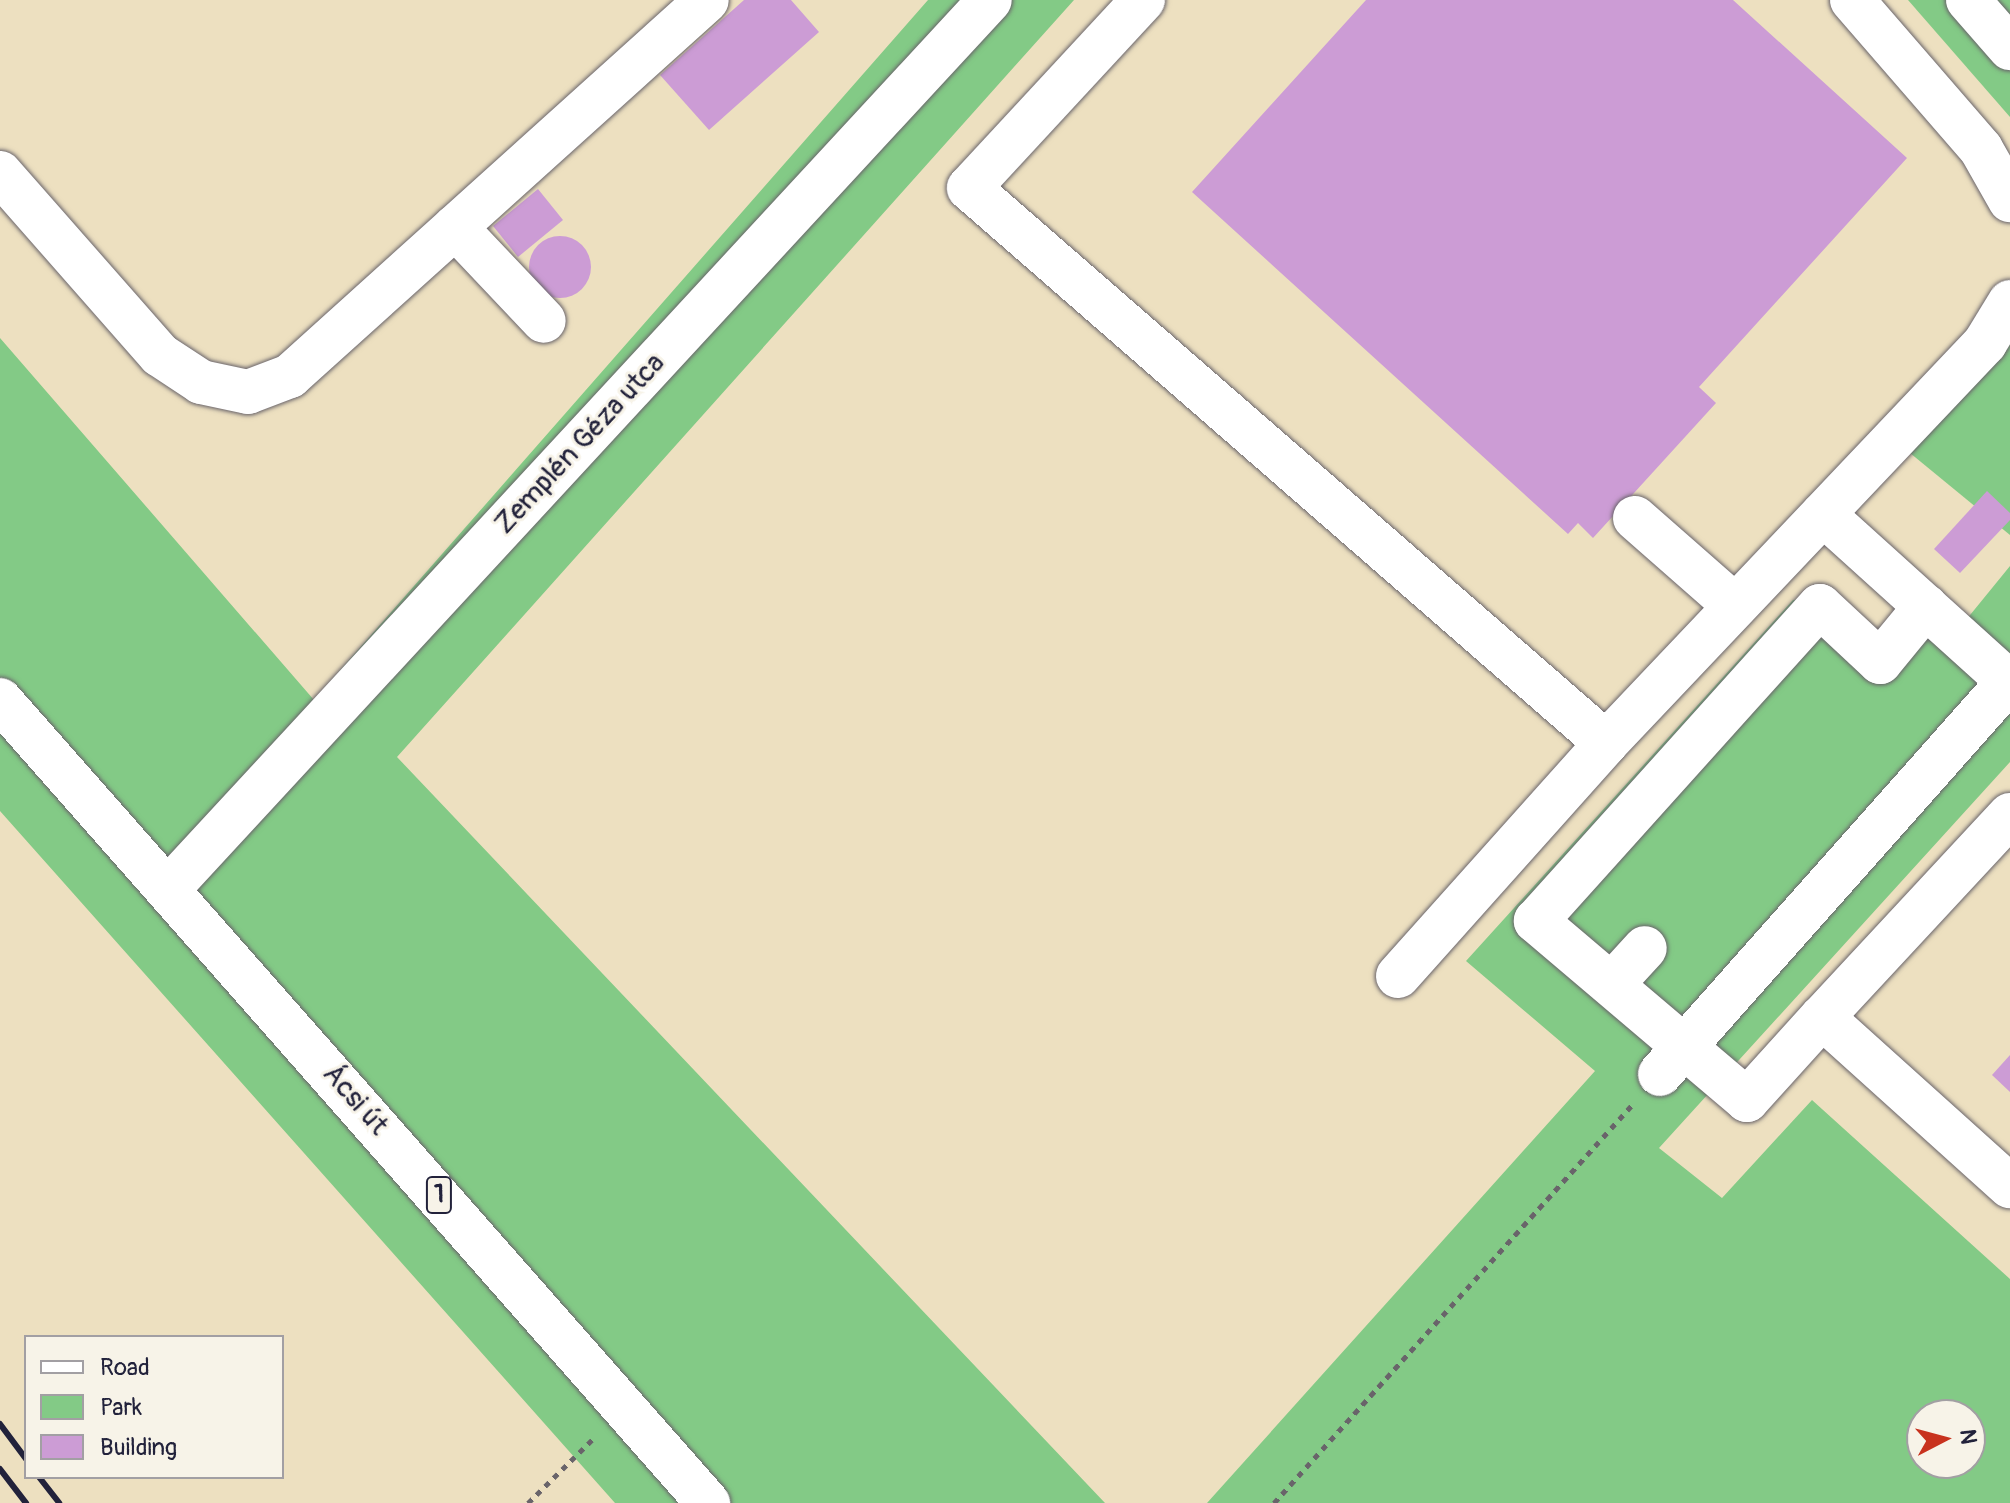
<!DOCTYPE html>
<meta charset="utf-8">
<style>
body{margin:0}
#map{position:relative;width:2010px;height:1503px;overflow:hidden;background:#ede0c0;font-family:Pangolin,sans-serif}
div>[style]{position:absolute}
.green>*{inset:0;background:#83ca86}
.building>*{inset:0;background:#cc9cd5}
.round{border-radius:50%}
.path>*{height:5px;margin-top:-2.5px;transform-origin:0;background:repeating-linear-gradient(90deg,#69646a 0 6px,transparent 0 12px)}
.roads{filter:drop-shadow(0 0 2px #69646a) drop-shadow(0 0 2px #69646a)}
.minor>*{height:44px;margin:-22px;padding:0 22px;transform-origin:22px;border-radius:22px;background:#fff}
.major>*{height:44px;margin:-22px;padding:0 22px;transform-origin:22px;border-radius:22px;background:#fff}
.rail>*{height:6px;margin:-3px;padding:0 3px;transform-origin:3px;border-radius:3px;background:#22223b}
span{translate:-50% -50%;white-space:nowrap;text-align:center;line-height:1.15;-webkit-text-stroke:6px #f7f3e8;paint-order:stroke}
.shield-label span{padding:2px 6px;background:#f7f3e8;border:2px solid;border-radius:6px;-webkit-text-stroke-width:0}
.shield-label{font-size:26px;color:#22223b;font-weight:700}
.street-label{font-size:28px;color:#22223b}
.legend{position:absolute;left:24px;top:1335px;width:260px;height:144px;box-sizing:border-box;background:#f7f3e8;border:2px solid #a29fa3;margin:0;padding:10px 14px;list-style:none;font-size:24px;color:#22223b}
.legend li{display:flex;align-items:center;gap:16px;height:40px}
.legend b{width:40px;border:2px solid #a29fa3}
.north{position:absolute;left:1906px;top:1399px;width:80px;height:80px;box-sizing:border-box;background:#f7f3e8;border:2px solid #a29fa3;border-radius:50%;rotate:84deg;font-size:22px;font-weight:700;line-height:32px;text-align:center;color:#22223b}
.north::after{content:'';display:block;margin:auto;width:28px;height:36px;background:#c8321e;clip-path:polygon(50% 0,100% 100%,50% 72%,0 100%)}
</style>
<div id="map">
<div class="green">
<div style="clip-path:polygon(928px 0,1074px 0,397px 757px,1105px 1503px,615px 1503px,0 811px,0 338px,314px 700px)"></div>
<div style="clip-path:polygon(1908px 0,2010px 0,2010px 117px)"></div>
<div style="clip-path:polygon(2010px 337px,2010px 535px,1910px 453px)"></div>
<div style="clip-path:polygon(evenodd,2010px 566px,2010px 762px,1659px 1148px,1722px 1198px,1812px 1100px,2010px 1279px,2010px 1503px,1207px 1503px,1595px 1071px,1466px 961px,1793px 600px,1829px 596px,1877px 644px,1966px 620px,2010px 566px,1922px 1415px,1970px 1415px,1970px 1463px,1922px 1463px,1922px 1415px)"></div>
</div>
<div class="building">
<div style="clip-path:polygon(744px 0,791px 0,819px 32px,709px 130px,660px 75px)"></div>
<div style="clip-path:polygon(1366px 0,1733px 0,1907px 158px,1699px 387px,1716px 403px,1593px 538px,1578px 523px,1568px 534px,1192px 192px)"></div>
<div style="clip-path:polygon(538px 189px,563px 220px,518px 257px,493px 226px)"></div>
<div class="round" style="left:529px;top:236px;width:62px;height:62px"></div>
<div style="clip-path:polygon(1987px 491px,2010px 513px,2010px 520px,1960px 573px,1934px 549px)"></div>
<div style="clip-path:polygon(2010px 1055px,2010px 1092px,1992px 1075px)"></div>
</div>
<div class="path">
<div style="left:528px;top:1503px;width:95px;rotate:-44.6deg"></div>
<div style="left:1274px;top:1503px;width:535px;rotate:-48.03deg"></div>
</div>
<div class="roads">
<div class="minor">
<div style="left:1143px;top:0;width:256px;rotate:132.8deg"></div>
<div style="left:969px;top:188px;width:845px;rotate:41.06deg"></div>
<div style="left:1606px;top:743px;width:551px;rotate:-46.54deg"></div>
<div style="left:1985px;top:343px;width:48px;rotate:-58.6deg"></div>
<div style="left:1852px;top:0;width:197px;rotate:49.1deg"></div>
<div style="left:1981px;top:149px;width:59px;rotate:60.4deg"></div>
<div style="left:1968px;top:0;width:64px;rotate:48.8deg"></div>
<div style="left:0;top:173px;width:242px;rotate:48.7deg"></div>
<div style="left:160px;top:355px;width:49px;rotate:33.4deg"></div>
<div style="left:201px;top:382px;width:48px;rotate:12deg"></div>
<div style="left:248px;top:392px;width:45px;rotate:-20.9deg"></div>
<div style="left:290px;top:376px;width:561px;rotate:-42.04deg"></div>
<div style="left:455px;top:227px;width:129px;rotate:46.6deg"></div>
<div style="left:1823px;top:514px;width:251px;rotate:42.1deg"></div>
<div style="left:1635px;top:518px;width:133px;rotate:41.3deg"></div>
<div style="left:2010px;top:815px;width:276px;rotate:132.9deg"></div>
<div style="left:1822px;top:1017px;width:253px;rotate:42deg"></div>
<div style="left:169px;top:888px;width:1209px;rotate:-47.25deg"></div>
<div style="left:1398px;top:976px;width:312px;rotate:-48.2deg"></div>
<div style="left:1613px;top:983px;width:47px;rotate:-47.6deg"></div>
<div style="left:1822px;top:1017px;width:112px;rotate:132.1deg"></div>
<div style="left:1747px;top:1100px;width:277px;rotate:-139.7deg"></div>
<div style="left:1536px;top:921px;width:424px;rotate:-48deg"></div>
<div style="left:1820px;top:606px;width:82px;rotate:43deg"></div>
<div style="left:1880px;top:662px;width:72px;rotate:-50.6deg"></div>
<div style="left:1660px;top:1074px;width:527px;rotate:-48.38deg"></div>
</div>
<div class="major">
<div style="left:0;top:700px;width:1071px;rotate:48.6deg"></div>
</div>
</div>
<div class="rail">
<div style="left:0;top:1424px;width:44px;rotate:53.4deg"></div>
<div style="left:0;top:1469px;width:43px;rotate:52.6deg"></div>
<div style="left:39px;top:1477px;width:33px;rotate:52deg"></div>
</div>
<div class="shield-label">
<span style="left:439px;top:1195px">1</span>
</div>
<div class="street-label">
<span style="left:580px;top:444px;rotate:-47deg">Zemplén Géza utca</span>
<span style="left:355px;top:1100px;rotate:49deg">Ácsi út</span>
</div>
<ul class="legend">
<li><b style="height:10px;background:#fff"></b>Road</li>
<li><b style="height:22px;background:#83ca86"></b>Park</li>
<li><b style="height:22px;background:#cc9cd5"></b>Building</li>
</ul>
<div class="north">N</div>
</div>
